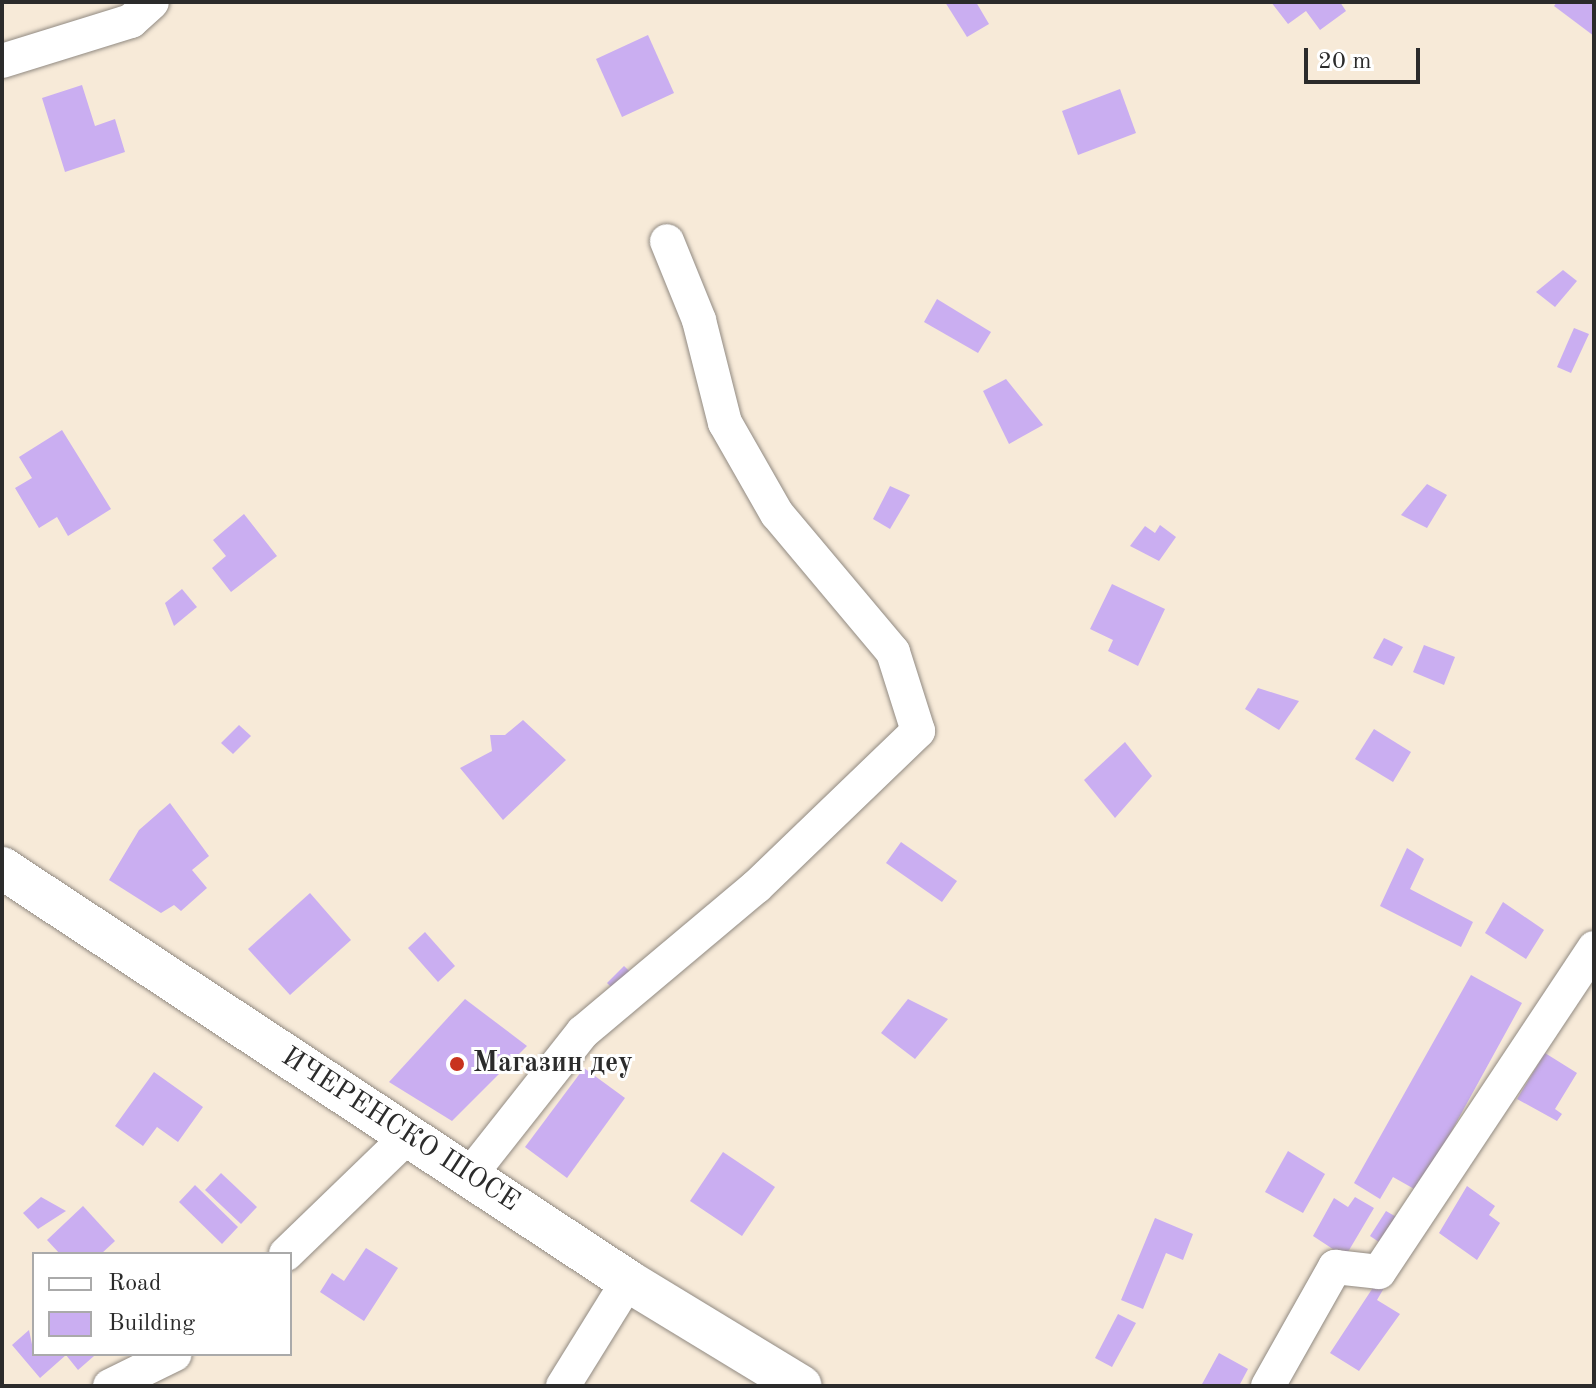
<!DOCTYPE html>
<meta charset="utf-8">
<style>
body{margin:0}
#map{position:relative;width:1596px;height:1388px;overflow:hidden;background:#f7ead8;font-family:"Old Standard TT",serif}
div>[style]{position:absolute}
.building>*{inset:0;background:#caaef1}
.roads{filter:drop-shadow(0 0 2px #918a82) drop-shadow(0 0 2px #918a82)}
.minor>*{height:34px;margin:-17px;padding:0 17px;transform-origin:17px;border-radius:17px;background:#fff}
.tertiary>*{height:42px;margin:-21px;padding:0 21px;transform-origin:21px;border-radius:21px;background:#fff}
.dots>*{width:22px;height:22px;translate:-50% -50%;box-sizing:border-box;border:4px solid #fff;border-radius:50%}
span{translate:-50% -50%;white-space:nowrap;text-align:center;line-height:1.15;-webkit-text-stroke:6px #fff;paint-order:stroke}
.poi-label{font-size:28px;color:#2b2b2b;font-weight:700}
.left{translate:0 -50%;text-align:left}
.street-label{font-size:28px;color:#2b2b2b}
.frame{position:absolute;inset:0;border:4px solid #2b2b2b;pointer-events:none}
.legend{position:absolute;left:32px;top:1252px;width:260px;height:104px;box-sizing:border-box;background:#fff;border:2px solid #aaa;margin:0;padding:10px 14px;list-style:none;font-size:24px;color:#2b2b2b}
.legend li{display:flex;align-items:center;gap:16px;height:40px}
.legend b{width:40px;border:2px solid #aaa}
.scale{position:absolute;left:1304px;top:48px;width:116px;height:36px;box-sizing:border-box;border:4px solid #2b2b2b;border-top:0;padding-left:10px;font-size:24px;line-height:28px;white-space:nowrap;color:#2b2b2b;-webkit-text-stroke:6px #fff;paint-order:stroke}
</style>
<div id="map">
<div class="building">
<div style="clip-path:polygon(945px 2px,976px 2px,989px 24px,967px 37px)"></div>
<div style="clip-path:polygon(1271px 2px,1340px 2px,1346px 11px,1320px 30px,1306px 11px,1288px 24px)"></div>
<div style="clip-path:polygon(1557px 2px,1594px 2px,1594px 36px,1554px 6px)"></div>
<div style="clip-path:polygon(648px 35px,674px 93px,622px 117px,596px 59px)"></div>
<div style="clip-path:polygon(82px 85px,95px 126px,115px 119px,125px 152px,65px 172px,42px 98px)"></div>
<div style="clip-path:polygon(1120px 89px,1136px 133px,1078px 155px,1062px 111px)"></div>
<div style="clip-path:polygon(1563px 270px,1577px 281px,1555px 307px,1536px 292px)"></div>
<div style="clip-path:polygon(937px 299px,991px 332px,978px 353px,924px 322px)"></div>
<div style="clip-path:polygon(1574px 328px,1589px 334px,1571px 373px,1557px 367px)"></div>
<div style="clip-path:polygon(1006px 379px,1043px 425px,1009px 444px,983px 391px)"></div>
<div style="clip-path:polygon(62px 430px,111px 509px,68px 536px,57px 517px,39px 528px,15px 488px,32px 478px,19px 457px)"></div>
<div style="clip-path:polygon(1427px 484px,1447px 495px,1427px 528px,1401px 515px)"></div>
<div style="clip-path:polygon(890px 486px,910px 495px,890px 529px,873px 519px)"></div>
<div style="clip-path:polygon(244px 514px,277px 556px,231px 592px,212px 568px,226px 556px,213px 540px)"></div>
<div style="clip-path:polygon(1160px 525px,1176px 537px,1159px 561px,1130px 546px,1145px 526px,1155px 533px)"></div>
<div style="clip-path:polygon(1112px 584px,1165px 609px,1138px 666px,1108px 651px,1113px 640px,1090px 629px)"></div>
<div style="clip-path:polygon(182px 589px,197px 607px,174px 626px,165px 603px)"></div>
<div style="clip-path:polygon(1384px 638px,1403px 647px,1392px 666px,1373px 658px)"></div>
<div style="clip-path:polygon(1424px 645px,1455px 657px,1444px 685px,1413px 672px)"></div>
<div style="clip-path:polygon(1258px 688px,1299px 701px,1279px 730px,1245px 709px)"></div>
<div style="clip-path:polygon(523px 720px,566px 760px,503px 820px,460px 768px,492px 751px,490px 735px,505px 735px)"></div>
<div style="clip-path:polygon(239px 725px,251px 736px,233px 754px,221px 743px)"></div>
<div style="clip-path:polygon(1374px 729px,1411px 752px,1393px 782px,1355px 759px)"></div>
<div style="clip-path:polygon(1125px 742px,1152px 776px,1115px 818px,1084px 780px)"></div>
<div style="clip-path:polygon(170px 803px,209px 856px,192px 870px,207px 888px,181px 911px,174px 905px,161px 913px,109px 880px,139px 830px)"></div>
<div style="clip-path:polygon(901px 842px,957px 881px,942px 902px,886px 863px)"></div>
<div style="clip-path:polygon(1407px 848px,1424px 859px,1410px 889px,1473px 922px,1461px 947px,1380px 906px)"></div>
<div style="clip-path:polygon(310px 893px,351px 940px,290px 995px,248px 949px)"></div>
<div style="clip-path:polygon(1503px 902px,1544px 930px,1526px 959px,1485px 933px)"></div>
<div style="clip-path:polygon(425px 932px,455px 966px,438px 982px,408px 948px)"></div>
<div style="clip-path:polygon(624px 966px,640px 981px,623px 998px,607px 983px)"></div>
<div style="clip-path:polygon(1471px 975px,1522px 1003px,1422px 1185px,1416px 1190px,1393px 1177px,1380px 1199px,1354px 1183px)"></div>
<div style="clip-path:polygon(465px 999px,527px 1046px,452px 1121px,389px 1082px)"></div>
<div style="clip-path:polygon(908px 999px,948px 1019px,915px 1059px,881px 1033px)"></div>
<div style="clip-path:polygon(1545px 1053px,1577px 1073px,1555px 1109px,1562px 1114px,1557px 1121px,1517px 1099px)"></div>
<div style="clip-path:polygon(584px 1068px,625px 1098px,567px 1178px,525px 1147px)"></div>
<div style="clip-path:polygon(154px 1072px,203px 1107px,178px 1142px,157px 1127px,143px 1146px,115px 1126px)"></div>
<div style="clip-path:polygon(1288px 1151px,1325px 1174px,1303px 1213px,1265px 1192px)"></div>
<div style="clip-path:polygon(723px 1152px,775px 1187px,742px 1236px,690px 1201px)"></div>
<div style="clip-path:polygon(221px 1173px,257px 1207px,241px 1224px,205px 1190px)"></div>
<div style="clip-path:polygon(195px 1185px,238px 1227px,222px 1244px,179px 1202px)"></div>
<div style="clip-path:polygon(1467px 1186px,1495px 1206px,1489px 1215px,1500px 1223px,1477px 1260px,1439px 1233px)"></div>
<div style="clip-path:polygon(41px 1197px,66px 1211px,38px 1229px,23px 1213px)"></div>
<div style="clip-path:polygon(1355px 1197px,1374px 1208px,1345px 1257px,1313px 1236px,1334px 1198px,1348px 1207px)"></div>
<div style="clip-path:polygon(83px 1206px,115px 1241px,101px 1254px,60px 1254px,47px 1240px)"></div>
<div style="clip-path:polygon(1386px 1211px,1405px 1222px,1388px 1248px,1370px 1236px)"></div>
<div style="clip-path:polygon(1155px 1218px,1193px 1234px,1183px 1260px,1166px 1253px,1143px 1309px,1121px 1300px)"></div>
<div style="clip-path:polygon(366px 1248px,398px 1268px,364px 1321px,320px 1292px,332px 1273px,344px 1281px)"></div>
<div style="clip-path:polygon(1376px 1283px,1384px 1288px,1377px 1300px,1400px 1314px,1359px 1371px,1330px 1353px)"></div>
<div style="clip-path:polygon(1118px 1314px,1136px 1323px,1112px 1367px,1095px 1358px)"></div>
<div style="clip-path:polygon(29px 1330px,34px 1354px,94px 1356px,78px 1370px,66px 1355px,40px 1378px,12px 1345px)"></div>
<div style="clip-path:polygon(1219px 1353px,1248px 1369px,1239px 1386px,1201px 1386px)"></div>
</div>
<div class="roads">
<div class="minor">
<div style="left:2px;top:61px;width:135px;rotate:-17.2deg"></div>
<div style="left:131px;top:21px;width:28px;rotate:-42deg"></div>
<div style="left:470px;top:1175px;width:182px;rotate:-51.7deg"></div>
<div style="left:583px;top:1032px;width:226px;rotate:-40deg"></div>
<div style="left:756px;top:887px;width:225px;rotate:-43.9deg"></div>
<div style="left:918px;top:731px;width:83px;rotate:-107.6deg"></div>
<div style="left:893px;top:652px;width:180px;rotate:-130deg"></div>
<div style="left:777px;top:514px;width:105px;rotate:-119.7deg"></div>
<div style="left:725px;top:423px;width:106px;rotate:-104.2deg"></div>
<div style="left:699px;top:320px;width:85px;rotate:-112.1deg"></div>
<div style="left:286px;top:1254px;width:170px;rotate:-44deg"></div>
<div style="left:110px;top:1386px;width:72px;rotate:-26.2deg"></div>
<div style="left:563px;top:1386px;width:123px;rotate:-58.2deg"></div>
<div style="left:1268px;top:1386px;width:137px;rotate:-60.6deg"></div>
<div style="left:1335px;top:1267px;width:44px;rotate:6.5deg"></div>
<div style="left:1379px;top:1272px;width:389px;rotate:-56.4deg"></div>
</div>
<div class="tertiary">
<div style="left:2px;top:868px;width:750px;rotate:33.41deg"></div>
<div style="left:628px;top:1281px;width:202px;rotate:31.3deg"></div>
</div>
</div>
<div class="dots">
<div style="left:457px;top:1064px;background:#c8321e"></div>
</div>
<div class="poi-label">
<span class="left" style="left:473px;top:1064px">Магазин деу</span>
</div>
<div class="street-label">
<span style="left:400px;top:1130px;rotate:33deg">ИЧЕРЕНСКО ШОСЕ</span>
</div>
<div class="frame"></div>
<ul class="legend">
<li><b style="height:10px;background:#fff"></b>Road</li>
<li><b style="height:22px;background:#caaef1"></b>Building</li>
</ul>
<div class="scale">20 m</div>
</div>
